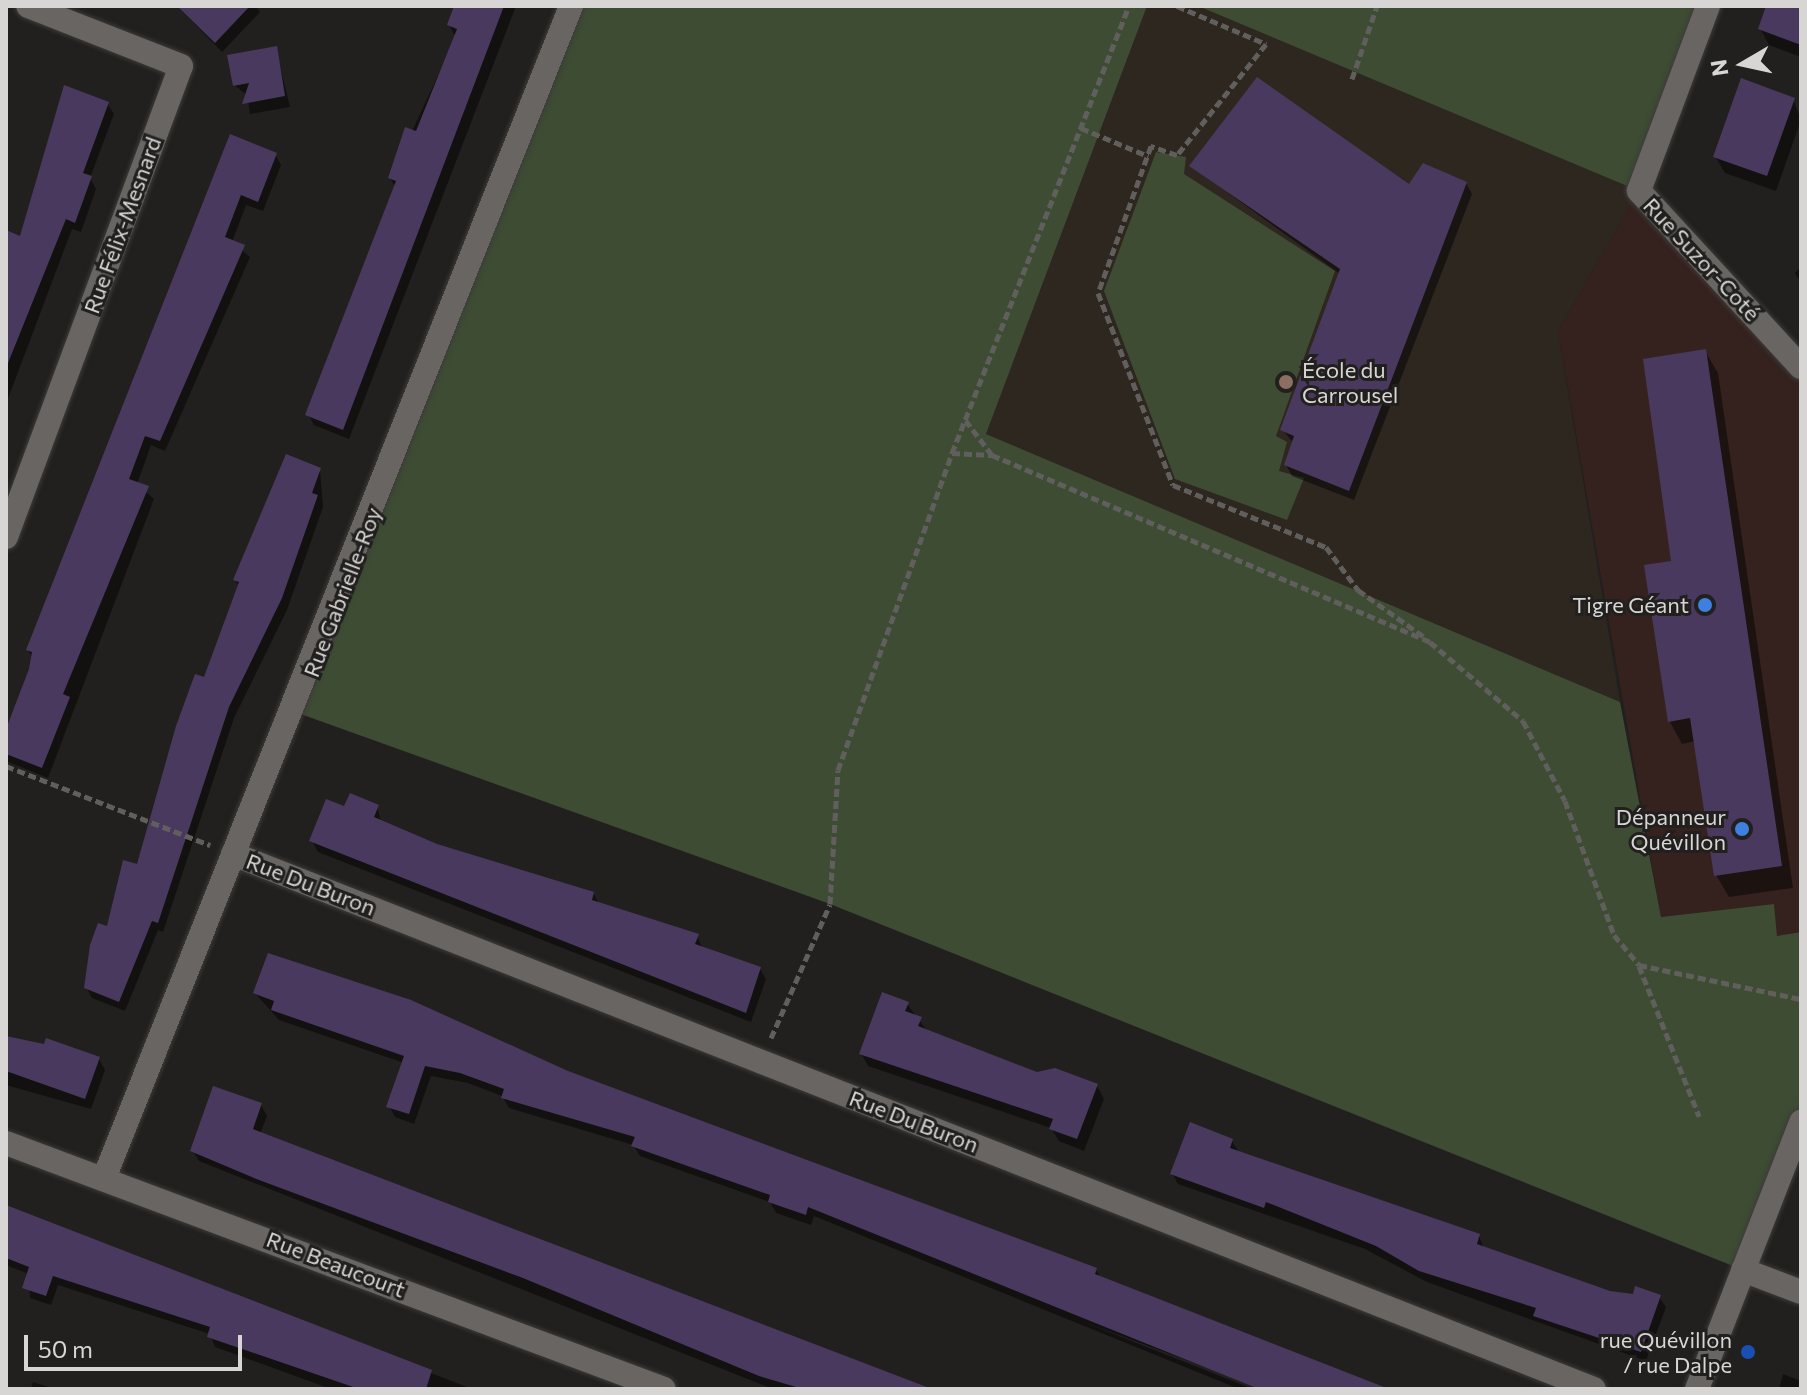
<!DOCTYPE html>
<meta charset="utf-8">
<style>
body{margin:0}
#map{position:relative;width:1807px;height:1395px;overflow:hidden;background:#22201e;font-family:Commissioner,sans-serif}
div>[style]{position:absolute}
.commercial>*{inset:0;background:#35221f}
.built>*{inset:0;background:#2e2720}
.green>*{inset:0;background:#3e4c34}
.shadow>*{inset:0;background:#0007}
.building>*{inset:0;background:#4a395f}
.path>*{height:5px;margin-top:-2.5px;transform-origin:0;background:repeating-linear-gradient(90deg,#615f5d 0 8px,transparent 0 12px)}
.roads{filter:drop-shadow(0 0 2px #3d3b39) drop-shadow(0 0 2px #3d3b39)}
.street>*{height:24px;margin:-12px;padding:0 12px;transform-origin:12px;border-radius:12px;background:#686562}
.dots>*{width:22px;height:22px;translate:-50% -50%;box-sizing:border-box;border:4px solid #22201e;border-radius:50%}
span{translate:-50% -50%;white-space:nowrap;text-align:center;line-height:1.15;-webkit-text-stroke:6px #22201e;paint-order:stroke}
.street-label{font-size:22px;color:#d7d6d4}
.poi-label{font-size:22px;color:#d7d6d4}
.left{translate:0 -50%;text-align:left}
.right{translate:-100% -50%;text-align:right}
.frame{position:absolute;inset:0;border:8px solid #d7d6d4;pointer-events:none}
.north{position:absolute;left:1703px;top:24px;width:80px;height:80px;-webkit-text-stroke:6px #22201e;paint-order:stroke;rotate:261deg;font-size:22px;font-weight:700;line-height:32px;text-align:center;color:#d7d6d4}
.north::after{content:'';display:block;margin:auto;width:28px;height:36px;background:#d7d6d4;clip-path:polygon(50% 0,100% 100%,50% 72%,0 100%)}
.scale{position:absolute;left:24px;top:1335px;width:218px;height:36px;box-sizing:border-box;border:4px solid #d7d6d4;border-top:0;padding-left:10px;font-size:24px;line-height:28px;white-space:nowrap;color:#d7d6d4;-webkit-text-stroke:6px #22201e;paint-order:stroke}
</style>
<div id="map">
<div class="commercial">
<div style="clip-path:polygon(1639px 191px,1801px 379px,1801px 932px,1777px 936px,1774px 904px,1661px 917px,1558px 331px)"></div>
</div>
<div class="built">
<div style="clip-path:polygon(1147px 6px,1198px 6px,1639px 191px,1558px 331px,1620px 702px,986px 434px)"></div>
</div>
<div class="green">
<div style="clip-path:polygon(571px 6px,1147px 6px,986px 434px,1620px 702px,1661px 917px,1774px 904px,1777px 936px,1801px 932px,1801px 1122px,1743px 1270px,830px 904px,295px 712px)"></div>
<div style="clip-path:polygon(1198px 6px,1708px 6px,1639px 191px)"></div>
<div style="clip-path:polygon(1156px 152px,1186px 157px,1184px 174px,1335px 271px,1276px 436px,1287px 442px,1279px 471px,1304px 478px,1287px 520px,1175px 479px,1104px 291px)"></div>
</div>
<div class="shadow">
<div style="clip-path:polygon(177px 6px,256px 6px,260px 12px,222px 52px)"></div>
<div style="clip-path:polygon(456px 6px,516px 6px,349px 439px,314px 425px,308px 414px,396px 188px,390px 178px,456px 37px,449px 25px)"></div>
<div style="clip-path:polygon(1768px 6px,1801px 6px,1801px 57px,1769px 45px,1760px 28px)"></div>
<div style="clip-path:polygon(276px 49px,290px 107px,250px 114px,247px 95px,234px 85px)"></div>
<div style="clip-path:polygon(1793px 99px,1801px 120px,1776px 191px,1725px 173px,1715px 156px)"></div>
<div style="clip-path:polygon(107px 103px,114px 114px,90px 178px,96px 189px,81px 232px,72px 229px,6px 404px,6px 247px,21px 238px)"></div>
<div style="clip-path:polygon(231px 137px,275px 154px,281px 165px,263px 211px,246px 205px,232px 242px,250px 257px,165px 451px,151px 445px,137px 484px,154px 499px,48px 778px,6px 761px,6px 735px,33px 658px,28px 650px)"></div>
<div style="clip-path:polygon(1191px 166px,1409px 187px,1466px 183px,1472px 194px,1354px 500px,1292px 476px,1286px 465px,1293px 443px,1283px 430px,1340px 274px)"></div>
<div style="clip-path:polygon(1801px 267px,1801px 283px,1795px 273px)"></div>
<div style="clip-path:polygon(1705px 351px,1718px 373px,1793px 888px,1729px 897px,1716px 875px,1696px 741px,1682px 744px,1670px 722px,1647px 567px,1674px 563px)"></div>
<div style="clip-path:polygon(320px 470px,323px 507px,287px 610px,234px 718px,163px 932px,158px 930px,125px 1011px,92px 998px,86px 987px,138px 867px,239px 586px,235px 580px)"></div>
<div style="clip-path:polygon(377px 806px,381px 822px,437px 846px,593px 893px,600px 905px,697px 936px,703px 949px,760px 969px,766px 979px,751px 1022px,318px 852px,312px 841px,345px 809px)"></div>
<div style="clip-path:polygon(255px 993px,428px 1016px,765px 1150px,1096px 1270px,1101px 1278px,1362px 1389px,1264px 1389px,1076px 1319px,1253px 1389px,1239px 1389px,814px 1216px,811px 1225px,776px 1213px,770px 1202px,640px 1156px,633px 1145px,509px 1108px,502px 1096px,468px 1083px,431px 1076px,414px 1124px,395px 1117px,389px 1106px,404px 1063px,279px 1020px)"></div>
<div style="clip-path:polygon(907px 1004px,928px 1032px,1037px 1074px,1097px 1086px,1104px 1099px,1084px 1151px,1059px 1141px,1051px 1128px,868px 1066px,861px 1053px)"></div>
<div style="clip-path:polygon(6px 1036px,99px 1059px,105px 1070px,91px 1109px,6px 1085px)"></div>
<div style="clip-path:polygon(261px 1105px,267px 1116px,260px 1134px,919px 1389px,773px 1389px,199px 1161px,193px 1151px)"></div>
<div style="clip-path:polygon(1232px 1141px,1238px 1151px,1479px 1236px,1484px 1249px,1610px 1293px,1659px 1297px,1666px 1307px,1646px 1361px,1427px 1282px,1365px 1249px,1178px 1184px,1172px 1173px)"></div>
<div style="clip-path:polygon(6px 1207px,472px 1389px,331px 1389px,215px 1347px,210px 1334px,58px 1285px,51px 1305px,30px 1298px,29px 1274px,6px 1265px)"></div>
<div style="clip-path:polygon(1783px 1374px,1801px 1381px,1801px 1389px,1779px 1389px)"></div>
<div style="clip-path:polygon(33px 1382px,55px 1389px,31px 1389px)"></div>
</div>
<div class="building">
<div style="clip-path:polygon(177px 6px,250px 6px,215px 43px)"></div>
<div style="clip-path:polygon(454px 6px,504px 6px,343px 430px,305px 415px,396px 181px,388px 178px,405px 127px,416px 131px,457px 29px,447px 25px)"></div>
<div style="clip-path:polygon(1766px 6px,1801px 6px,1801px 45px,1758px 29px)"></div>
<div style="clip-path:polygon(277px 46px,285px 96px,242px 104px,249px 83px,233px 86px,227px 55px)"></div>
<div style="clip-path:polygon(1257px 77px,1409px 184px,1423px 163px,1467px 182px,1349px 491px,1284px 465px,1294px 436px,1280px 430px,1340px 269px,1189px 166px)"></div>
<div style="clip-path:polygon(1741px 78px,1795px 98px,1767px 176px,1713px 157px)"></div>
<div style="clip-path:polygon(64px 85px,109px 102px,83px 173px,92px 176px,75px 223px,66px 219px,6px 368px,6px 230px,20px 236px)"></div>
<div style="clip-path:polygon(230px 134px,277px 153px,258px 202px,241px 195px,225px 237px,245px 245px,160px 441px,145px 436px,129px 479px,149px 486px,63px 694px,70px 697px,42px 768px,6px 754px,6px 729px,29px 669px,32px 652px,26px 650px)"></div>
<div style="clip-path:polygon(1706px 349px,1782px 866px,1714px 876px,1690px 718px,1668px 722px,1644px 565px,1671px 561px,1643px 359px)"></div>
<div style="clip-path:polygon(286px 454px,321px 468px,312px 493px,318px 495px,282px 598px,229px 707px,158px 923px,152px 921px,119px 1002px,84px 988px,90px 945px,98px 923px,107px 926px,123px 860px,137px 864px,176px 726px,195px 674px,204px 677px,239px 582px,233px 580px)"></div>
<div style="clip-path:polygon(350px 793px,379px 805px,374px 817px,437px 844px,594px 892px,592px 900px,699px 934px,695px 944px,761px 967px,746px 1013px,309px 841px,326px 799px,344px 806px)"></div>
<div style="clip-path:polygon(268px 953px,411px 1000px,568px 1071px,1097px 1268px,1095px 1274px,1389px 1389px,1259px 1389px,808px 1207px,806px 1215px,768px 1202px,770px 1195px,631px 1146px,635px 1137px,501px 1098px,504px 1089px,460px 1073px,425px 1066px,409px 1114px,386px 1107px,404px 1056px,271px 1010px,274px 1001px,253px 993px)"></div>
<div style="clip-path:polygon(882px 992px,909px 1002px,905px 1011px,922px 1017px,918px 1026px,1037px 1072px,1055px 1068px,1098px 1084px,1077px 1139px,1049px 1129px,1053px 1119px,859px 1054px)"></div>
<div style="clip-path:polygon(6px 1036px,44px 1044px,46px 1038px,100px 1057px,85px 1099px,6px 1071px)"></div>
<div style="clip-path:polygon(213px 1086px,262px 1103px,253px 1129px,932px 1389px,803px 1389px,759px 1376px,523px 1278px,259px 1180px,190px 1151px)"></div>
<div style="clip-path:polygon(1190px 1122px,1233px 1139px,1230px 1148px,1480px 1234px,1477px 1244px,1610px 1291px,1633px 1294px,1635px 1286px,1661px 1295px,1641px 1352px,1533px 1316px,1536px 1308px,1419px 1271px,1376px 1246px,1266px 1202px,1264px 1208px,1170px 1174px)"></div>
<div style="clip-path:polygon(6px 1205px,432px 1370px,426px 1389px,359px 1389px,207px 1337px,210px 1327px,53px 1276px,46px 1296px,22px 1288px,29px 1267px,6px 1258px)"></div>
</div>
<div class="path">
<div style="left:1177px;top:6px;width:97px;rotate:23.1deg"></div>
<div style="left:1266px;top:44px;width:142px;rotate:128.7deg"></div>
<div style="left:1177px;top:155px;width:28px;rotate:-161deg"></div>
<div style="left:1151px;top:146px;width:156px;rotate:109.8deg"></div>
<div style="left:1098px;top:293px;width:206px;rotate:68.7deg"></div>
<div style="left:1173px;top:485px;width:165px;rotate:22.1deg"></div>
<div style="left:1326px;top:547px;width:54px;rotate:53.3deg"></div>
<div style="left:1358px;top:590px;width:80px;rotate:35.3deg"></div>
<div style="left:1352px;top:79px;width:77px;rotate:-71.1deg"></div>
<div style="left:1081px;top:128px;width:73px;rotate:22.7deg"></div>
<div style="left:952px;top:453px;width:40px;rotate:2.9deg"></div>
<div style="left:992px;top:455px;width:43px;rotate:-127.4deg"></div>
<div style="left:992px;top:455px;width:476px;rotate:23.1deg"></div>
<div style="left:1430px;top:642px;width:122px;rotate:40.3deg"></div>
<div style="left:1523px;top:721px;width:90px;rotate:62.3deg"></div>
<div style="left:1565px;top:801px;width:143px;rotate:69.9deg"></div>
<div style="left:1614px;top:935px;width:39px;rotate:50deg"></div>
<div style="left:1639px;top:965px;width:166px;rotate:11.9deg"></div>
<div style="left:6px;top:766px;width:219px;rotate:21.2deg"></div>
<div style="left:1639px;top:966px;width:162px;rotate:68.2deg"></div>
<div style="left:771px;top:1038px;width:146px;rotate:-66.2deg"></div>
<div style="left:830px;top:904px;width:134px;rotate:-86.6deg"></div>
<div style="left:838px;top:770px;width:337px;rotate:-70.2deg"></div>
<div style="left:952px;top:453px;width:481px;rotate:-68.4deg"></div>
</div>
<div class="roads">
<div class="street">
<div style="left:1708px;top:6px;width:197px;rotate:110.5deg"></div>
<div style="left:1639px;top:191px;width:239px;rotate:47.4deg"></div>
<div style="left:6px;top:537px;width:502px;rotate:-69.62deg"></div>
<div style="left:181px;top:66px;width:164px;rotate:-158.6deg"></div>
<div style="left:233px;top:854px;width:1462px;rotate:21.46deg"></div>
<div style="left:6px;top:1143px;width:702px;rotate:20.5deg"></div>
<div style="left:105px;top:1176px;width:1259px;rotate:-68.28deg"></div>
<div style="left:1743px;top:1270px;width:62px;rotate:20.8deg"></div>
<div style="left:1697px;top:1389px;width:287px;rotate:-68.7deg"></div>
</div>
</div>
<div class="dots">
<div style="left:1286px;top:382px;background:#8d6e63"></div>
<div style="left:1705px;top:605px;background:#3f7fe0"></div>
<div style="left:1742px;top:829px;background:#3f7fe0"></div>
<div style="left:1748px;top:1352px;background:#1a4fb4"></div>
</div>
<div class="street-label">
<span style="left:122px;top:225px;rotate:-70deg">Rue Félix-Mesnard</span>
<span style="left:1702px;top:259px;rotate:47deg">Rue Suzor-Coté</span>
<span style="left:342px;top:592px;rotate:-69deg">Rue Gabrielle-Roy</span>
<span style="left:311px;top:884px;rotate:21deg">Rue Du Buron</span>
<span style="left:914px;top:1121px;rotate:21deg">Rue Du Buron</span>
<span style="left:336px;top:1264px;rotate:21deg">Rue Beaucourt</span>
</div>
<div class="poi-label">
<span class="left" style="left:1302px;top:382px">École du<br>Carrousel</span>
<span class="right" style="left:1689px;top:605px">Tigre Géant</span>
<span class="right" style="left:1726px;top:829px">Dépanneur<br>Quévillon</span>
<span class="right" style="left:1732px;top:1352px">rue Quévillon<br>/ rue Dalpe</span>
</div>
<div class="frame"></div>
<div class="north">N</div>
<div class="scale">50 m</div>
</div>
